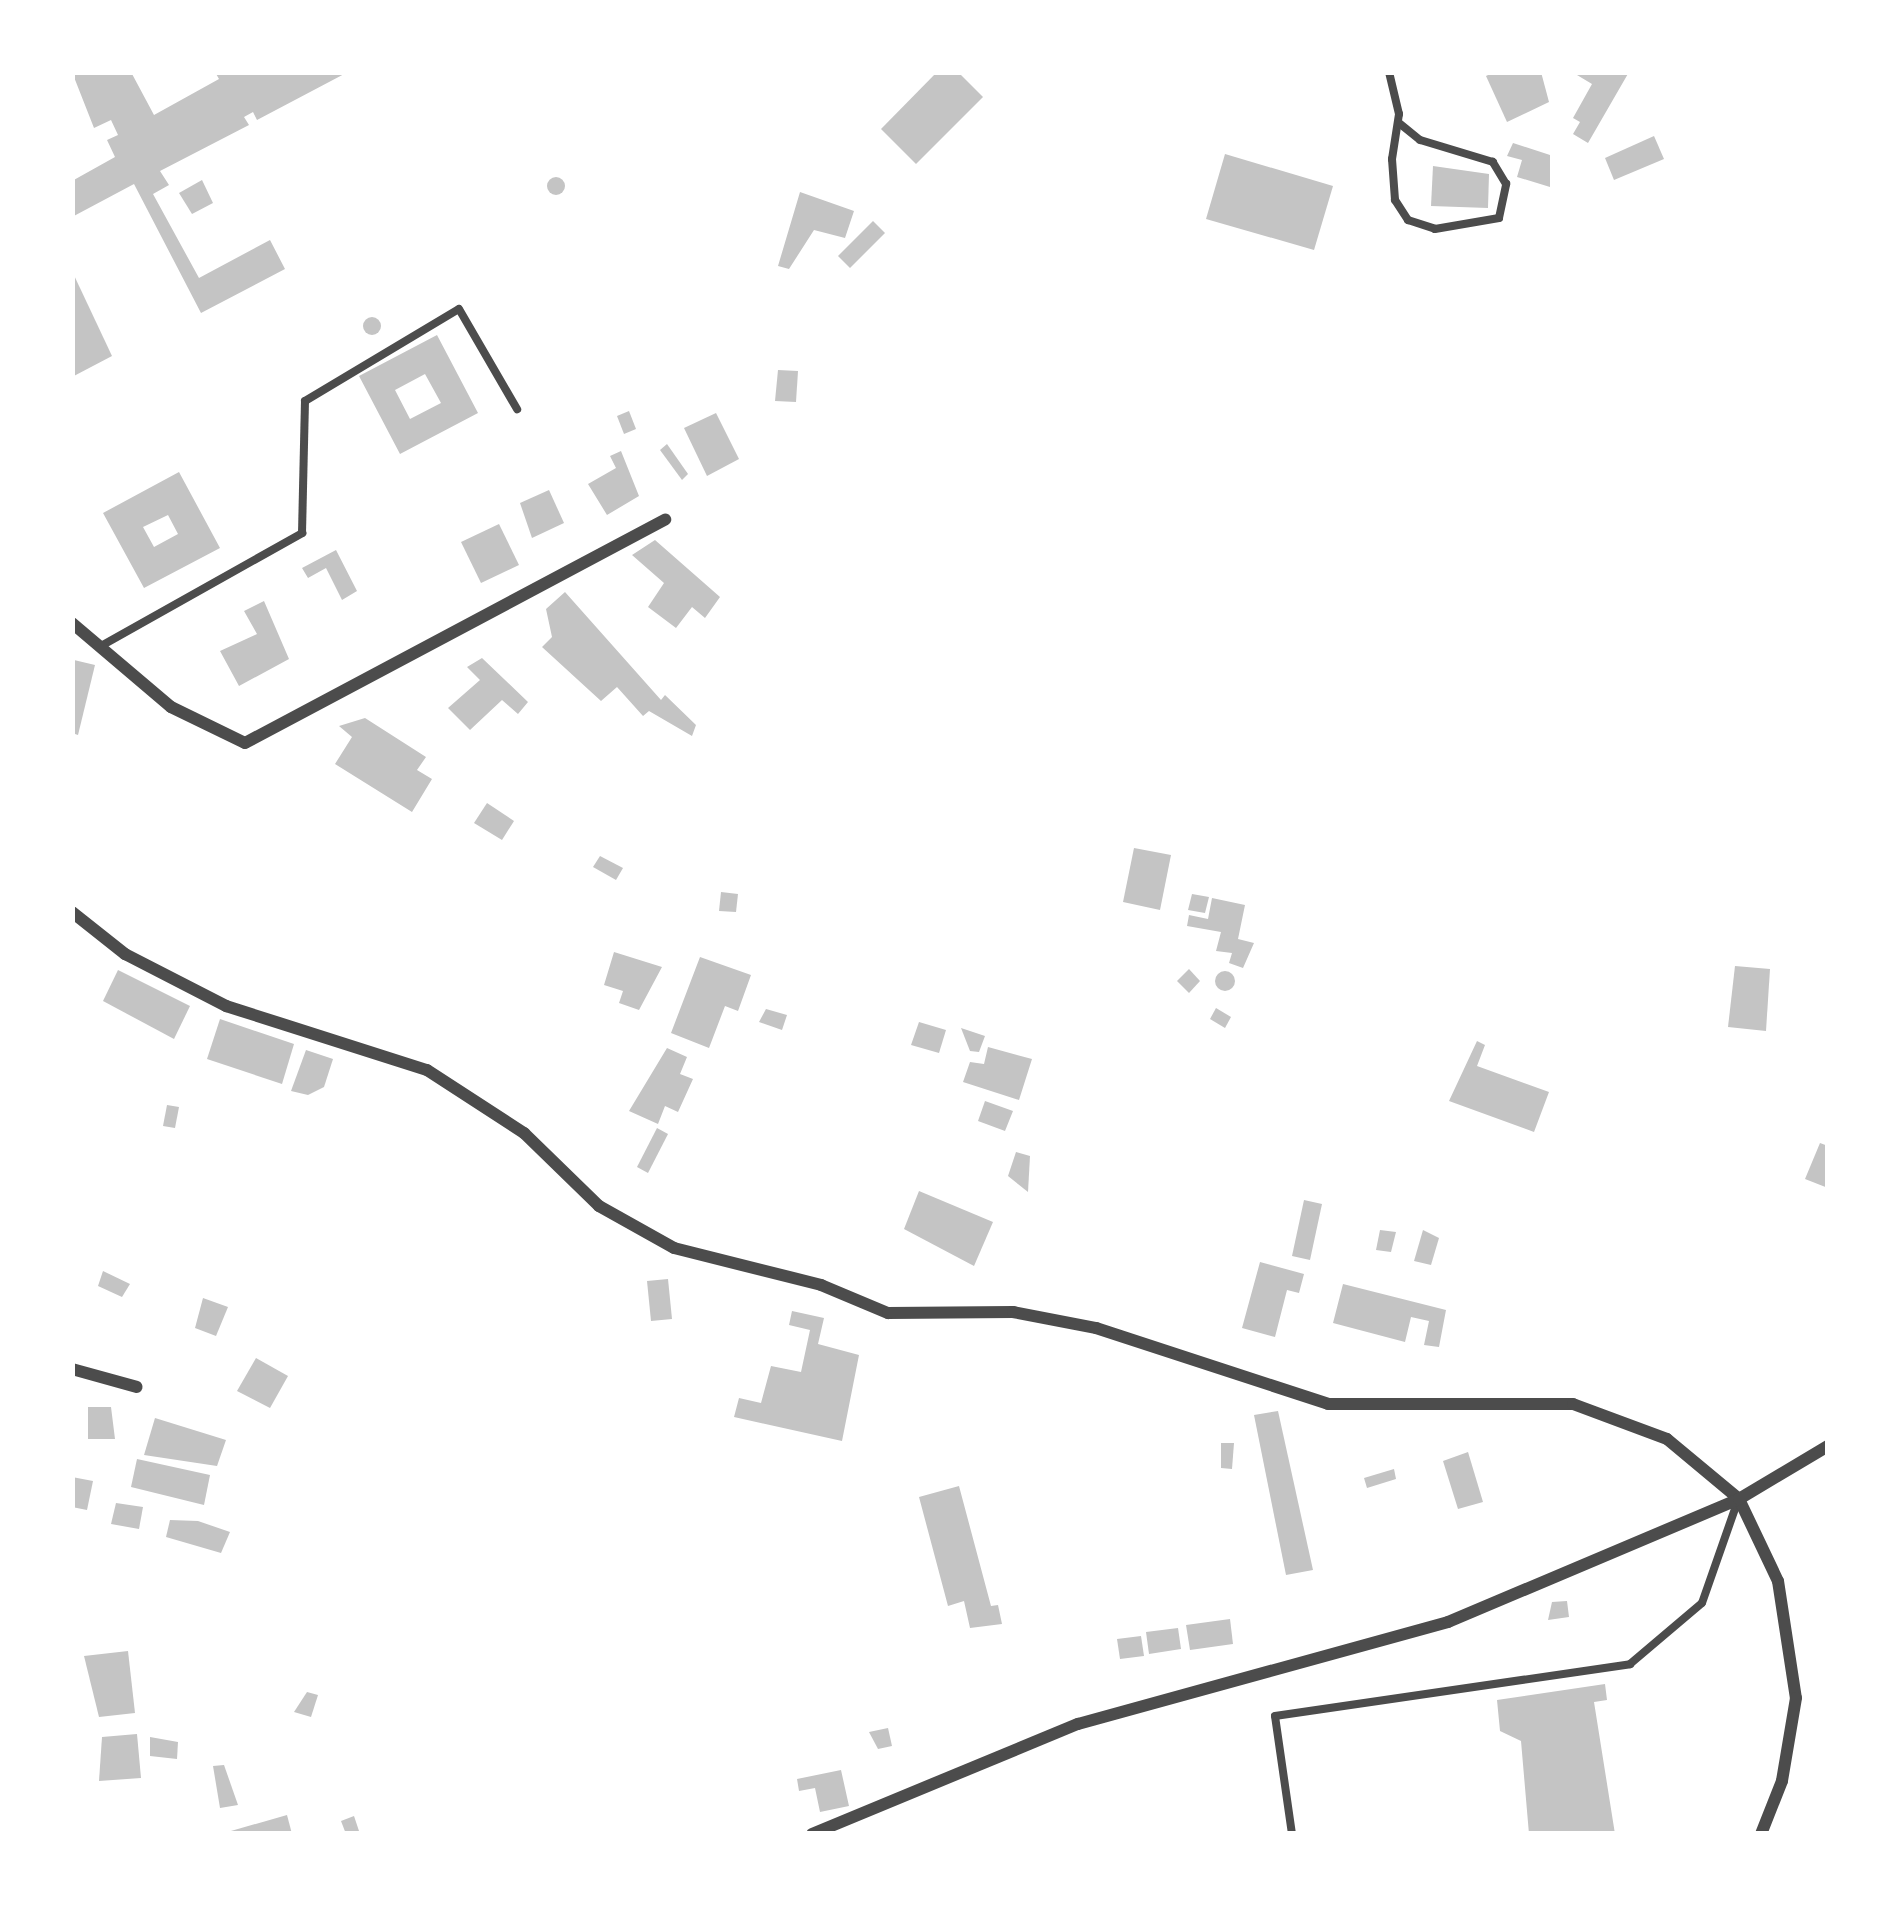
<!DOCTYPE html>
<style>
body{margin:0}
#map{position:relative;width:1900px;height:1906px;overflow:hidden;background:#fff;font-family:Mulish,sans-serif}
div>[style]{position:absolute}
.building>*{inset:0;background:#c4c4c4}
.round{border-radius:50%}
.service>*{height:8px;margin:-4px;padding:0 4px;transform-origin:4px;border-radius:4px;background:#4c4c4c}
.minor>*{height:12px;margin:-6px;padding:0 6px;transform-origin:6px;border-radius:6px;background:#4c4c4c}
span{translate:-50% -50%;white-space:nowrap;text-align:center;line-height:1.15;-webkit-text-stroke:9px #fff;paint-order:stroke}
.frame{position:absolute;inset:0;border:75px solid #fff;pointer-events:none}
</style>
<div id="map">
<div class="building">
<div style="clip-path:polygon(72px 72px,131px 72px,154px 115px,219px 79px,215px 72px,348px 72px,257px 120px,253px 112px,244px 117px,249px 125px,160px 171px,169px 185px,153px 194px,199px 278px,270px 240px,285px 269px,201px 313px,134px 184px,72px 217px,72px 181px,115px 157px,107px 140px,118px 135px,111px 120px,94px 128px)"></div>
<div style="clip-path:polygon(937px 72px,958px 72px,983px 97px,916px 164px,881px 129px)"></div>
<div style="clip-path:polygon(1494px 72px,1541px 72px,1549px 102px,1507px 122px,1486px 76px)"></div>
<div style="clip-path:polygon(1572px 72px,1629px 72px,1588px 143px,1573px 134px,1580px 122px,1573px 118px,1592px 84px)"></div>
<div style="clip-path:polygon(1654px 136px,1664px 159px,1614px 180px,1605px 158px)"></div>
<div style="clip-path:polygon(1513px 143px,1550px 155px,1550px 187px,1517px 177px,1522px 160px,1507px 156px)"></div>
<div style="clip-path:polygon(1225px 154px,1333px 186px,1314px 250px,1206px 219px)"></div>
<div style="clip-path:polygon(1433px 166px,1489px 174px,1488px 208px,1431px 206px)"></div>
<div class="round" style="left:547px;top:177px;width:18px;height:18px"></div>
<div style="clip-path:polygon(202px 180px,213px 203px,192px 214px,179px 193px)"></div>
<div style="clip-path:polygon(800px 192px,854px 211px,845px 238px,814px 230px,789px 269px,778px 266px)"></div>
<div style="clip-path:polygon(873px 221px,885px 233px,850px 268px,838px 256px)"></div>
<div style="clip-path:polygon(72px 271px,112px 356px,72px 377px)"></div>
<div class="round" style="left:363px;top:317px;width:18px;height:18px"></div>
<div style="clip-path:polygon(evenodd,437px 335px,478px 413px,400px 454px,359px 376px,437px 335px,425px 374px,441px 403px,410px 419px,395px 390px,425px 374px)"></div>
<div style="clip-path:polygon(778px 370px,798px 371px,796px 402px,775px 401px)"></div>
<div style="clip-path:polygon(629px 411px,636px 429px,624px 434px,617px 416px)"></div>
<div style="clip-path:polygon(716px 413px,739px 459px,707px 476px,684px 428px)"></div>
<div style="clip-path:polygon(667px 444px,688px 474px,682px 480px,660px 450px)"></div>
<div style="clip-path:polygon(621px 451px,639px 496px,607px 515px,588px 484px,616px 468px,610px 456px)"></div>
<div style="clip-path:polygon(evenodd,179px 472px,220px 548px,144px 588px,103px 513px,179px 472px,168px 515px,178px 534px,154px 547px,143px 527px,168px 515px)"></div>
<div style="clip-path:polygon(549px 490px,564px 523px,532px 538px,520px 503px)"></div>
<div style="clip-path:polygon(499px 524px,519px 565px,481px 583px,461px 542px)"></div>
<div style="clip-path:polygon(655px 540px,720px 597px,705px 618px,692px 607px,676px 628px,648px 607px,664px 583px,632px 555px)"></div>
<div style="clip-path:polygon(336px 550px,357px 591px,342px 600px,326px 568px,308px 578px,302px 568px)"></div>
<div style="clip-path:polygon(565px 592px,661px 700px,665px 695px,696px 725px,692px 736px,649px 711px,643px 716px,617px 687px,601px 701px,542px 647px,552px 637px,546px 609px)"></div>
<div style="clip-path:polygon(264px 601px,289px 659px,239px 686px,220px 651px,257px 634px,244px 611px)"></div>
<div style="clip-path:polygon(482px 658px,528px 702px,518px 714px,502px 700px,470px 730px,448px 708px,480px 680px,467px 667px)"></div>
<div style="clip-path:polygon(74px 660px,95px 665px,78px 735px,72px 733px)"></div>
<div style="clip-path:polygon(365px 718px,426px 757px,417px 770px,432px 779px,412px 812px,335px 764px,352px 737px,339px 726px)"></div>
<div style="clip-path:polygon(487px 803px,514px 821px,502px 840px,474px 823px)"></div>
<div style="clip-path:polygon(1134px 848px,1171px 855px,1160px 910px,1123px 902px)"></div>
<div style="clip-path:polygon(600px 856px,623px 868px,616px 880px,593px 867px)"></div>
<div style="clip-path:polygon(721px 892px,738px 894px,736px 912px,719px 911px)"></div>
<div style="clip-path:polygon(1192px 894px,1209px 897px,1205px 913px,1188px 910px)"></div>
<div style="clip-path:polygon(1212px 898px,1245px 905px,1238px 939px,1254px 943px,1243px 968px,1229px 963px,1232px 953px,1216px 951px,1221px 932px,1187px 926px,1189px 915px,1208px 919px)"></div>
<div style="clip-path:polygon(614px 952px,662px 967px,639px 1010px,619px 1003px,623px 991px,604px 985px)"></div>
<div style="clip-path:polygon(700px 957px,751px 975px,738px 1011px,725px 1006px,709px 1048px,671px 1033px)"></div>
<div style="clip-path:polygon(1735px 966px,1770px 969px,1766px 1031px,1728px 1027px)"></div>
<div style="clip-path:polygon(1189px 969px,1200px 981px,1189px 993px,1177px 981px)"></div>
<div style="clip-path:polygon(118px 970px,190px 1006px,174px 1039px,103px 1001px)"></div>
<div class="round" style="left:1215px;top:971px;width:20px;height:20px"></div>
<div style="clip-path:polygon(1216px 1008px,1231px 1017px,1225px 1028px,1210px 1019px)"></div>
<div style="clip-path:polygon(766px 1009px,787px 1015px,782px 1030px,759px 1022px)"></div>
<div style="clip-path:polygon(220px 1019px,294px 1044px,282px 1084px,207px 1059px)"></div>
<div style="clip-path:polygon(919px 1022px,946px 1030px,939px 1053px,911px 1045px)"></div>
<div style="clip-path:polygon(961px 1028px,985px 1036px,979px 1052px,970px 1051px)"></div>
<div style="clip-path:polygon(1477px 1041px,1485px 1045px,1477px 1066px,1549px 1092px,1534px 1132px,1449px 1101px)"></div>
<div style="clip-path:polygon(988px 1047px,1032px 1059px,1019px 1100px,963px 1082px,970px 1062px,984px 1064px)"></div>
<div style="clip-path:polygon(667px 1048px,687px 1057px,680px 1074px,693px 1079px,678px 1112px,665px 1106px,658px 1124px,629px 1111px)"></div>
<div style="clip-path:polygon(306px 1050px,333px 1059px,324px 1087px,308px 1095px,291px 1091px)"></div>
<div style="clip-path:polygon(985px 1101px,1013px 1111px,1005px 1131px,978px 1121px)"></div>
<div style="clip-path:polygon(167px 1105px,179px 1107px,175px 1128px,163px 1126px)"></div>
<div style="clip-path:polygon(657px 1128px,668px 1134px,648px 1173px,637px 1167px)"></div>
<div style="clip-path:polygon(1820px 1143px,1828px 1146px,1828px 1188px,1805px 1179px)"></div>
<div style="clip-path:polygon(1016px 1152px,1030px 1156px,1028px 1192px,1008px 1176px)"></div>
<div style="clip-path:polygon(919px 1191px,993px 1222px,974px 1266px,904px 1229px)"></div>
<div style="clip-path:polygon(1304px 1200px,1322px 1204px,1310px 1260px,1292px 1256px)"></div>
<div style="clip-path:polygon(1380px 1230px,1396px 1232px,1391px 1252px,1376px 1250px)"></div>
<div style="clip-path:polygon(1423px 1230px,1439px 1238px,1431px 1265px,1414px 1261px)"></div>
<div style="clip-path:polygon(1260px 1262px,1304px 1274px,1299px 1293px,1287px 1290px,1275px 1337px,1242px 1328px)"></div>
<div style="clip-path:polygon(103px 1271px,130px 1284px,122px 1297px,98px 1286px)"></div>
<div style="clip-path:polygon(668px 1279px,672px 1319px,651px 1321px,647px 1281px)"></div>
<div style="clip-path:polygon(1343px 1284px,1446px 1310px,1439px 1347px,1424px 1345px,1429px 1321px,1411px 1317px,1405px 1342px,1333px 1323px)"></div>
<div style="clip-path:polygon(203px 1298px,228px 1307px,216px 1336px,195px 1328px)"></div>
<div style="clip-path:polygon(792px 1311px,824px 1318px,818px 1344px,859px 1355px,842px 1441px,734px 1417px,739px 1398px,761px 1403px,771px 1366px,801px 1372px,810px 1330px,789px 1325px)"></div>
<div style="clip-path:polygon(256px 1358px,288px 1376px,270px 1408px,237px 1391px)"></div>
<div style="clip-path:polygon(88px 1407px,111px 1407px,115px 1439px,88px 1439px)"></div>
<div style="clip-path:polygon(1278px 1411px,1313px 1570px,1286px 1575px,1254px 1415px)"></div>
<div style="clip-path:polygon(155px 1418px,226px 1440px,217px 1466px,144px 1455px)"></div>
<div style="clip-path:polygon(1221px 1443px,1234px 1443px,1232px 1469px,1221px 1468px)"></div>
<div style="clip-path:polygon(1468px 1452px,1483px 1502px,1458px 1509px,1443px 1461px)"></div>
<div style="clip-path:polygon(137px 1459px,210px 1475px,204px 1505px,131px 1487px)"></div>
<div style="clip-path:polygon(1394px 1469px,1396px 1479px,1367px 1488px,1364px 1478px)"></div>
<div style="clip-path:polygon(72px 1477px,93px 1481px,87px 1510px,72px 1507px)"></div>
<div style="clip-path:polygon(959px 1486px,991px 1606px,998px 1605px,1002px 1624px,970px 1628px,964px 1601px,948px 1606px,919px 1497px)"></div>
<div style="clip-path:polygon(116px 1503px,143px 1507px,139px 1529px,111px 1524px)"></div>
<div style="clip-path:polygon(170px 1520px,198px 1521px,230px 1532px,221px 1553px,166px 1537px)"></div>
<div style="clip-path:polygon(1567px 1601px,1569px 1617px,1548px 1620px,1552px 1602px)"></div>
<div style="clip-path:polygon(1230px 1619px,1233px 1644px,1190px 1650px,1186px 1625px)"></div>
<div style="clip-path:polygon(1178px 1628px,1181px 1649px,1149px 1654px,1146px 1632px)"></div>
<div style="clip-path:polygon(1141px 1636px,1144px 1656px,1120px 1659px,1117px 1639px)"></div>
<div style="clip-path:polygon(128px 1651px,135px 1713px,99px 1717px,84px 1656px)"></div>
<div style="clip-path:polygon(1605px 1684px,1607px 1700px,1594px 1702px,1615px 1834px,1529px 1834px,1521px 1741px,1500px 1731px,1497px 1700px)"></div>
<div style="clip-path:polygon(307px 1692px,318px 1695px,311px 1717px,294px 1712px)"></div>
<div style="clip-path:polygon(888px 1728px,892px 1746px,878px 1749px,869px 1732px)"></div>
<div style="clip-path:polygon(137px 1734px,141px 1778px,99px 1781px,102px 1737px)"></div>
<div style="clip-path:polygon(150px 1737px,178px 1742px,177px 1759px,150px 1756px)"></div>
<div style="clip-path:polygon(224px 1765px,238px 1805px,220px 1808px,213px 1766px)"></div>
<div style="clip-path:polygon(841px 1770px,849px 1806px,820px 1812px,815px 1788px,799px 1791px,797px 1779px)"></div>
<div style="clip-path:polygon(287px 1815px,292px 1834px,224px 1834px,224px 1833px)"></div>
<div style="clip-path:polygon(354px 1816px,360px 1834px,346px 1834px,341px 1821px)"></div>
</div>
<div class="service">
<div style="left:1389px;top:72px;width:43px;rotate:76.6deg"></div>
<div style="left:1399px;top:114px;width:46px;rotate:98.8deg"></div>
<div style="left:1392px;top:159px;width:41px;rotate:85.8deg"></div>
<div style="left:1395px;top:200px;width:24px;rotate:57deg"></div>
<div style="left:1408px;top:220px;width:28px;rotate:18deg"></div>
<div style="left:1435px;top:229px;width:65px;rotate:-9.8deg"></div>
<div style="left:1499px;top:218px;width:35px;rotate:-78deg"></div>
<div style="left:1506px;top:184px;width:26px;rotate:-121deg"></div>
<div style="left:1493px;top:162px;width:76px;rotate:-163.2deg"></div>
<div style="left:1420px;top:140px;width:28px;rotate:-141deg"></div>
<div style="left:101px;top:646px;width:231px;rotate:-29.3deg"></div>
<div style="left:302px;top:533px;width:132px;rotate:-88.7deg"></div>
<div style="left:305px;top:401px;width:179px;rotate:-30.9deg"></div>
<div style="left:459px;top:309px;width:116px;rotate:59.9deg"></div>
<div style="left:1292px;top:1834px;width:119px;rotate:-98.2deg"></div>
<div style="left:1275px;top:1716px;width:359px;rotate:-8.3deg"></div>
<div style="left:1630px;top:1664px;width:94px;rotate:-40.3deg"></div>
<div style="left:1702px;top:1603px;width:109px;rotate:-70.7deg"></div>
</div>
<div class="minor">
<div style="left:72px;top:623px;width:130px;rotate:40.3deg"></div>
<div style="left:171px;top:707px;width:82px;rotate:25.9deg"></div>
<div style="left:245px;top:743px;width:476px;rotate:-28deg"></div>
<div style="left:72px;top:912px;width:68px;rotate:38.4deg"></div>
<div style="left:125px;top:954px;width:114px;rotate:27.2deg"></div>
<div style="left:226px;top:1006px;width:211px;rotate:17.7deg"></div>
<div style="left:427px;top:1070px;width:116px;rotate:33deg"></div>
<div style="left:524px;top:1133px;width:105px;rotate:44.2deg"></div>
<div style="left:599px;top:1206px;width:86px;rotate:29.2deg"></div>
<div style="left:674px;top:1248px;width:152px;rotate:14.1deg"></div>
<div style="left:821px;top:1285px;width:73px;rotate:22.7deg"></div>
<div style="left:888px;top:1313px;width:125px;rotate:-0.5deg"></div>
<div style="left:1013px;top:1312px;width:85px;rotate:10.9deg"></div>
<div style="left:1096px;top:1328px;width:244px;rotate:18.1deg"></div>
<div style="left:1328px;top:1404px;width:245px"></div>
<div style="left:1573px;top:1404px;width:100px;rotate:20.4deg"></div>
<div style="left:1667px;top:1439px;width:94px;rotate:39.8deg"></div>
<div style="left:1739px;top:1499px;width:91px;rotate:64.6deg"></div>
<div style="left:1778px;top:1581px;width:118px;rotate:81.3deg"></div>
<div style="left:1796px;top:1698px;width:84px;rotate:99.6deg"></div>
<div style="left:1782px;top:1781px;width:57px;rotate:111.6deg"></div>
<div style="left:72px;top:1369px;width:67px;rotate:15.5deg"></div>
<div style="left:812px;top:1834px;width:288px;rotate:-22.5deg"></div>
<div style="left:1078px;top:1724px;width:384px;rotate:-15.4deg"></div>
<div style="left:1448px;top:1622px;width:316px;rotate:-22.9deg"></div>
<div style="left:1739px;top:1499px;width:104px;rotate:-30.8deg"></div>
</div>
<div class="frame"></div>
</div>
